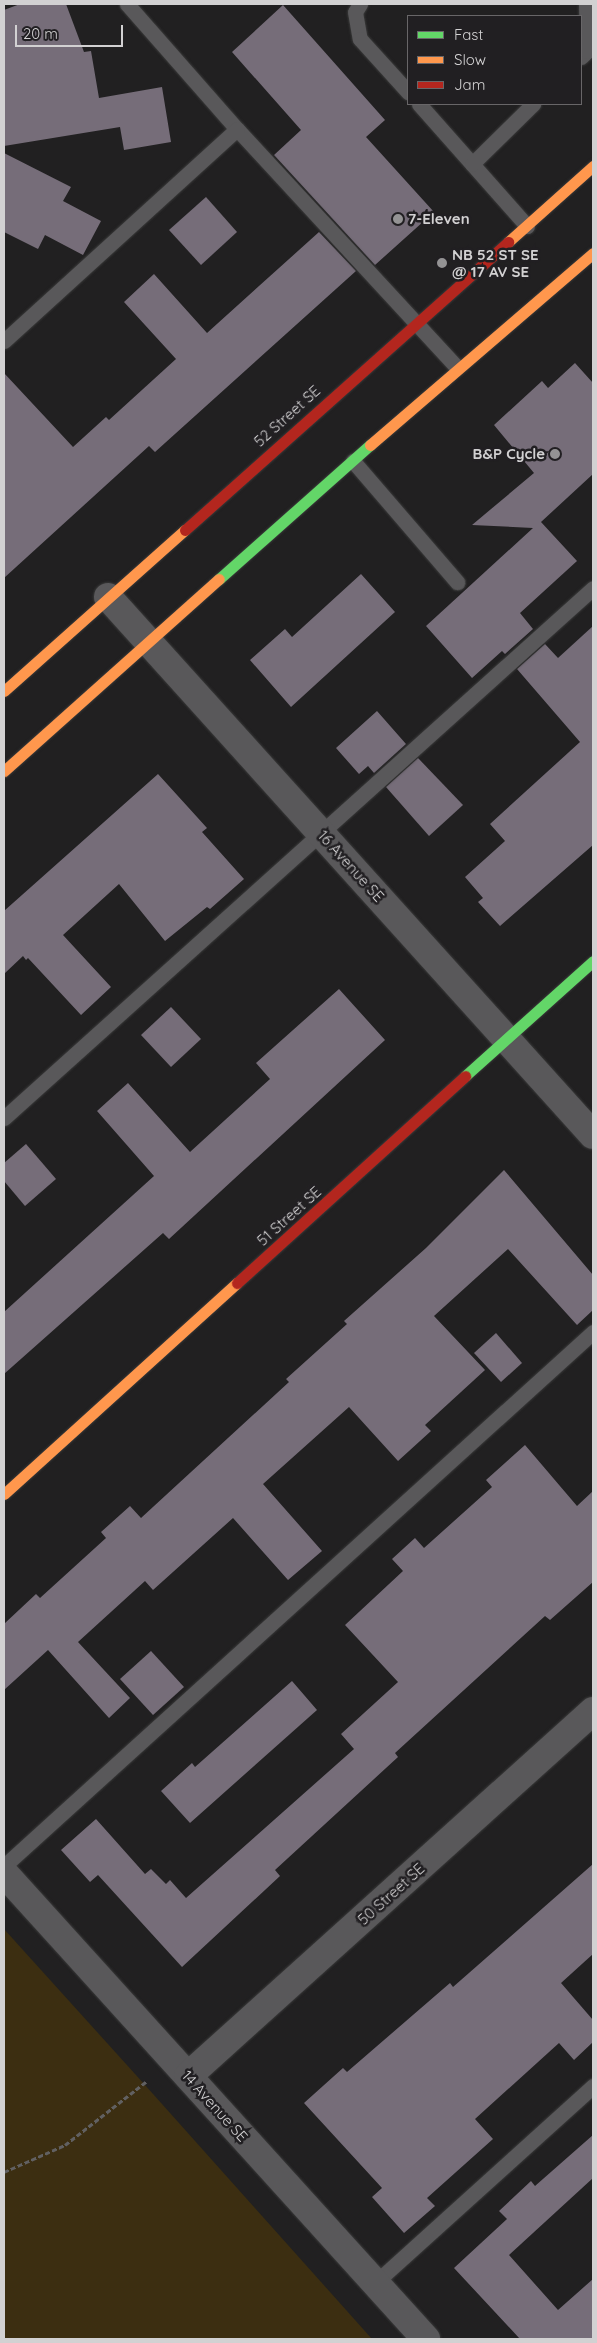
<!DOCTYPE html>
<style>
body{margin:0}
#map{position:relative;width:597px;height:2343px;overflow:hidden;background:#212021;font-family:Quicksand,sans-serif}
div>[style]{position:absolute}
.green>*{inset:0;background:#3c2e11}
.building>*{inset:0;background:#766d79}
.path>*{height:3px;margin-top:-1.5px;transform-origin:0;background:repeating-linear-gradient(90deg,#616061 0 5px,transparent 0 7.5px)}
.roads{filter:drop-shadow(0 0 1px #3a3a3a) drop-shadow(0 0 1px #3a3a3a)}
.lane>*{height:15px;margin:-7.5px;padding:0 7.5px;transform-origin:7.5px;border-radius:7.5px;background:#59585a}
.street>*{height:28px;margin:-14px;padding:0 14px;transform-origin:14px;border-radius:14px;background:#59585a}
.fast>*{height:11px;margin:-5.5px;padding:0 5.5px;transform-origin:5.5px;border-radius:5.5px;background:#63d668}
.slow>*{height:11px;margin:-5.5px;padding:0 5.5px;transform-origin:5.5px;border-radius:5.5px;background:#ff974d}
.jam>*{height:11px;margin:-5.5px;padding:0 5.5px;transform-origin:5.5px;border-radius:5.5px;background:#b3261e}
.dots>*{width:14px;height:14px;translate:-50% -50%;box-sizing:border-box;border:2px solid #211f22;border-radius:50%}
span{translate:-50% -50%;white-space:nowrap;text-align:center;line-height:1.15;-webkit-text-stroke:5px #211f22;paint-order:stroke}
.poi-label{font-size:15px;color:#d2d1d2;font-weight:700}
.left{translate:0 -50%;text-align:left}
.right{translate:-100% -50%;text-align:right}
.street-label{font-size:15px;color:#d2d1d2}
.frame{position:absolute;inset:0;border:5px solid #d2d1d2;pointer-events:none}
.legend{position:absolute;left:407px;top:15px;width:175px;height:90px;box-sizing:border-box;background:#211f22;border:1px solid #686668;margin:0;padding:6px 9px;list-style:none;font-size:15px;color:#d2d1d2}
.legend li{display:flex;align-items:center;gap:10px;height:25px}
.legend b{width:25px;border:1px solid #686668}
.scale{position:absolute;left:15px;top:25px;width:108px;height:22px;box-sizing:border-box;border:2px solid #d2d1d2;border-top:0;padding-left:6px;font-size:15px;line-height:18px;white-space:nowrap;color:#d2d1d2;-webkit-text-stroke:4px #211f22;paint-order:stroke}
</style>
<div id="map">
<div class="green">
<div style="clip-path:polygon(4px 1929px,145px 2085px,372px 2339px,4px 2339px)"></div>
</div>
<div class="building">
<div style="clip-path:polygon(20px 4px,66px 4px,84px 52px,91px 51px,99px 98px,162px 87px,171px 142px,124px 150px,120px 127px,4px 146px,4px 10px)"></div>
<div style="clip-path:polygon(283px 5px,385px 120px,366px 137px,434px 212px,375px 265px,274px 155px,301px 130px,232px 52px)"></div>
<div style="clip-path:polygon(4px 153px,71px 187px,63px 201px,101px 221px,83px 255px,45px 235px,38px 249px,4px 232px)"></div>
<div style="clip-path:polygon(206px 197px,237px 232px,201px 265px,169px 230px)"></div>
<div style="clip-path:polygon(319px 232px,356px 271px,155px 452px,149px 446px,4px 578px,4px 373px,73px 447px,106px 417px,109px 420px,176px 359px,124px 302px,154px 274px,207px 333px)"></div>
<div style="clip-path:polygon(575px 363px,593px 383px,593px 474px,541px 522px,577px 561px,520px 613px,533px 629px,505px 654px,502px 651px,472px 678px,426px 626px,533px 528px,472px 525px,534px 473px,494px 425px,542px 381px,548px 388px)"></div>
<div style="clip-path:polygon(361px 574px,395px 612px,291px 707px,250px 660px,285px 629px,292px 637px)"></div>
<div style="clip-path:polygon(593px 626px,593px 845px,500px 926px,478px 902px,483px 898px,465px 877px,505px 841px,490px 824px,580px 742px,517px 669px,545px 644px,558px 658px)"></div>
<div style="clip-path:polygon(377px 711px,406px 744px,374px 773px,368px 766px,359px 774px,336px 748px)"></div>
<div style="clip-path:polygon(418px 758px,463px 805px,429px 836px,386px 787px)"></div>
<div style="clip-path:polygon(158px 774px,207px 828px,202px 832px,244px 879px,210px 909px,207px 907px,165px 941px,119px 884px,63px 935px,111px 987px,81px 1015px,28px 958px,26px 960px,23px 956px,4px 974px,4px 911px)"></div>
<div style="clip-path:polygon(339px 989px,385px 1040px,169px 1239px,163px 1233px,4px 1374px,4px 1312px,154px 1176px,97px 1111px,128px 1083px,190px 1152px,270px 1079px,256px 1063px)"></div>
<div style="clip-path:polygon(171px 1007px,201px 1039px,171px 1067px,141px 1035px)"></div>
<div style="clip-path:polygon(26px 1144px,56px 1179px,25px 1206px,4px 1181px,4px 1163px)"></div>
<div style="clip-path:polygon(504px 1170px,593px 1275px,593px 1310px,577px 1325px,508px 1249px,434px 1316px,485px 1370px,425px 1425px,431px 1431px,398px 1461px,349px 1407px,263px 1484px,322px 1551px,288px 1580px,233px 1518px,153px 1590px,145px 1581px,78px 1642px,130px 1698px,109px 1718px,48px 1650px,4px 1690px,4px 1624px,36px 1594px,40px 1598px,106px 1538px,101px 1532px,130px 1506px,141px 1518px,289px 1382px,286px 1379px,347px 1324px,344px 1321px,426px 1248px)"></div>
<div style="clip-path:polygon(496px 1333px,522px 1363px,501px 1382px,474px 1353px)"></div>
<div style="clip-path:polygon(525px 1445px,577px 1506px,593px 1491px,593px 1582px,550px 1620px,545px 1616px,395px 1753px,398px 1757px,275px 1870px,280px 1876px,182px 1967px,98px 1875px,90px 1882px,61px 1850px,96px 1819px,145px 1874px,151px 1869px,166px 1884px,170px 1880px,186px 1898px,354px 1749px,341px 1734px,398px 1682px,345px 1625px,403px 1571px,392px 1559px,415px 1538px,424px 1548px,492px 1487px,486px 1480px)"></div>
<div style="clip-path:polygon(151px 1651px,184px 1687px,153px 1715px,120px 1679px)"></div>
<div style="clip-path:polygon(292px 1681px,317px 1710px,190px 1823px,161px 1791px,192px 1763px,195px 1767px)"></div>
<div style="clip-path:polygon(593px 1864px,593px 1954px,561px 1983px,593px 2020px,593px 2042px,574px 2060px,559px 2043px,475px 2119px,493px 2139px,427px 2198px,435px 2206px,404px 2233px,372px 2197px,382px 2188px,304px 2103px,343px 2068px,347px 2072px,450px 1983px,453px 1987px)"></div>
<div style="clip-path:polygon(593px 2135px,593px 2178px,509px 2255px,558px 2310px,593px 2279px,593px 2339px,520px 2339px,454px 2268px,507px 2219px,499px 2211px,531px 2181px,535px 2186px)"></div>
</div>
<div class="path">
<div style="left:4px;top:2172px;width:67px;rotate:-23.9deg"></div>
<div style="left:65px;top:2145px;width:104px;rotate:-38deg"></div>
</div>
<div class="roads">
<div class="lane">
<div style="left:127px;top:4px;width:167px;rotate:48.7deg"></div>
<div style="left:237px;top:129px;width:324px;rotate:47.3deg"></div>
<div style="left:360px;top:4px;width:9px;rotate:122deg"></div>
<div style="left:355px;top:12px;width:27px;rotate:80deg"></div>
<div style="left:360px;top:39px;width:72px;rotate:47.8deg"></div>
<div style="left:581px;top:57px;width:8px;rotate:-45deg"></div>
<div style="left:587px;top:51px;width:47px;rotate:-91.2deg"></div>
<div style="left:419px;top:104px;width:163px;rotate:48.5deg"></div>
<div style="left:472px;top:164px;width:86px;rotate:-44.5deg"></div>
<div style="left:4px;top:341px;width:315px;rotate:-42.3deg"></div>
<div style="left:353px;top:461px;width:160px;rotate:49.3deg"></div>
<div style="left:4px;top:1118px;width:792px;rotate:-41.98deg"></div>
<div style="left:4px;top:1866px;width:795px;rotate:-42.2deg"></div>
<div style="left:375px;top:2283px;width:294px;rotate:-42.1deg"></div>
</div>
<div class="street">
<div style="left:108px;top:597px;width:724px;rotate:47.97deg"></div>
<div style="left:4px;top:1873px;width:629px;rotate:47.84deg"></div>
<div style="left:188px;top:2076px;width:545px;rotate:-42.03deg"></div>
</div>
<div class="fast">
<div style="left:219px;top:579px;width:202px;rotate:-41.6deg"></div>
<div style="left:465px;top:1076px;width:172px;rotate:-41.9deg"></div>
</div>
<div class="slow">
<div style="left:508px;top:242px;width:114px;rotate:-41.8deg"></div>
<div style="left:370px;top:445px;width:294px;rotate:-40.7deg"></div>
<div style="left:4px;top:691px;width:242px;rotate:-41.7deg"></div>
<div style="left:4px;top:771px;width:288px;rotate:-41.8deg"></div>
<div style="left:4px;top:1494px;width:314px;rotate:-42.2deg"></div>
</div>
<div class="jam">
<div style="left:185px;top:530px;width:433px;rotate:-41.7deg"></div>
<div style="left:237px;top:1283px;width:308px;rotate:-42.2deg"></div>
</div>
</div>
<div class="dots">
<div style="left:398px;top:219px;background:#949394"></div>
<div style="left:442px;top:263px;background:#949394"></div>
<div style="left:555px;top:454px;background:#949394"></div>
</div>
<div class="poi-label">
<span class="left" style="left:408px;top:219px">7-Eleven</span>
<span class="left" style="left:452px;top:263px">NB 52 ST SE<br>@ 17 AV SE</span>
<span class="right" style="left:545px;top:454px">B&amp;P Cycle</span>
</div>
<div class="street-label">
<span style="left:287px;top:416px;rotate:-42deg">52 Street SE</span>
<span style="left:351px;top:866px;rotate:48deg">16 Avenue SE</span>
<span style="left:289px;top:1216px;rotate:-42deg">51 Street SE</span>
<span style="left:391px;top:1894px;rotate:-42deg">50 Street SE</span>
<span style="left:215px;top:2106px;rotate:48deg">14 Avenue SE</span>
</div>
<div class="frame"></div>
<ul class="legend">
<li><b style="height:6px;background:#63d668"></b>Fast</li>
<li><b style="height:6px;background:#ff974d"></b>Slow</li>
<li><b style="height:6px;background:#b3261e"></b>Jam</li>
</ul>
<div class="scale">20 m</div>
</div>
